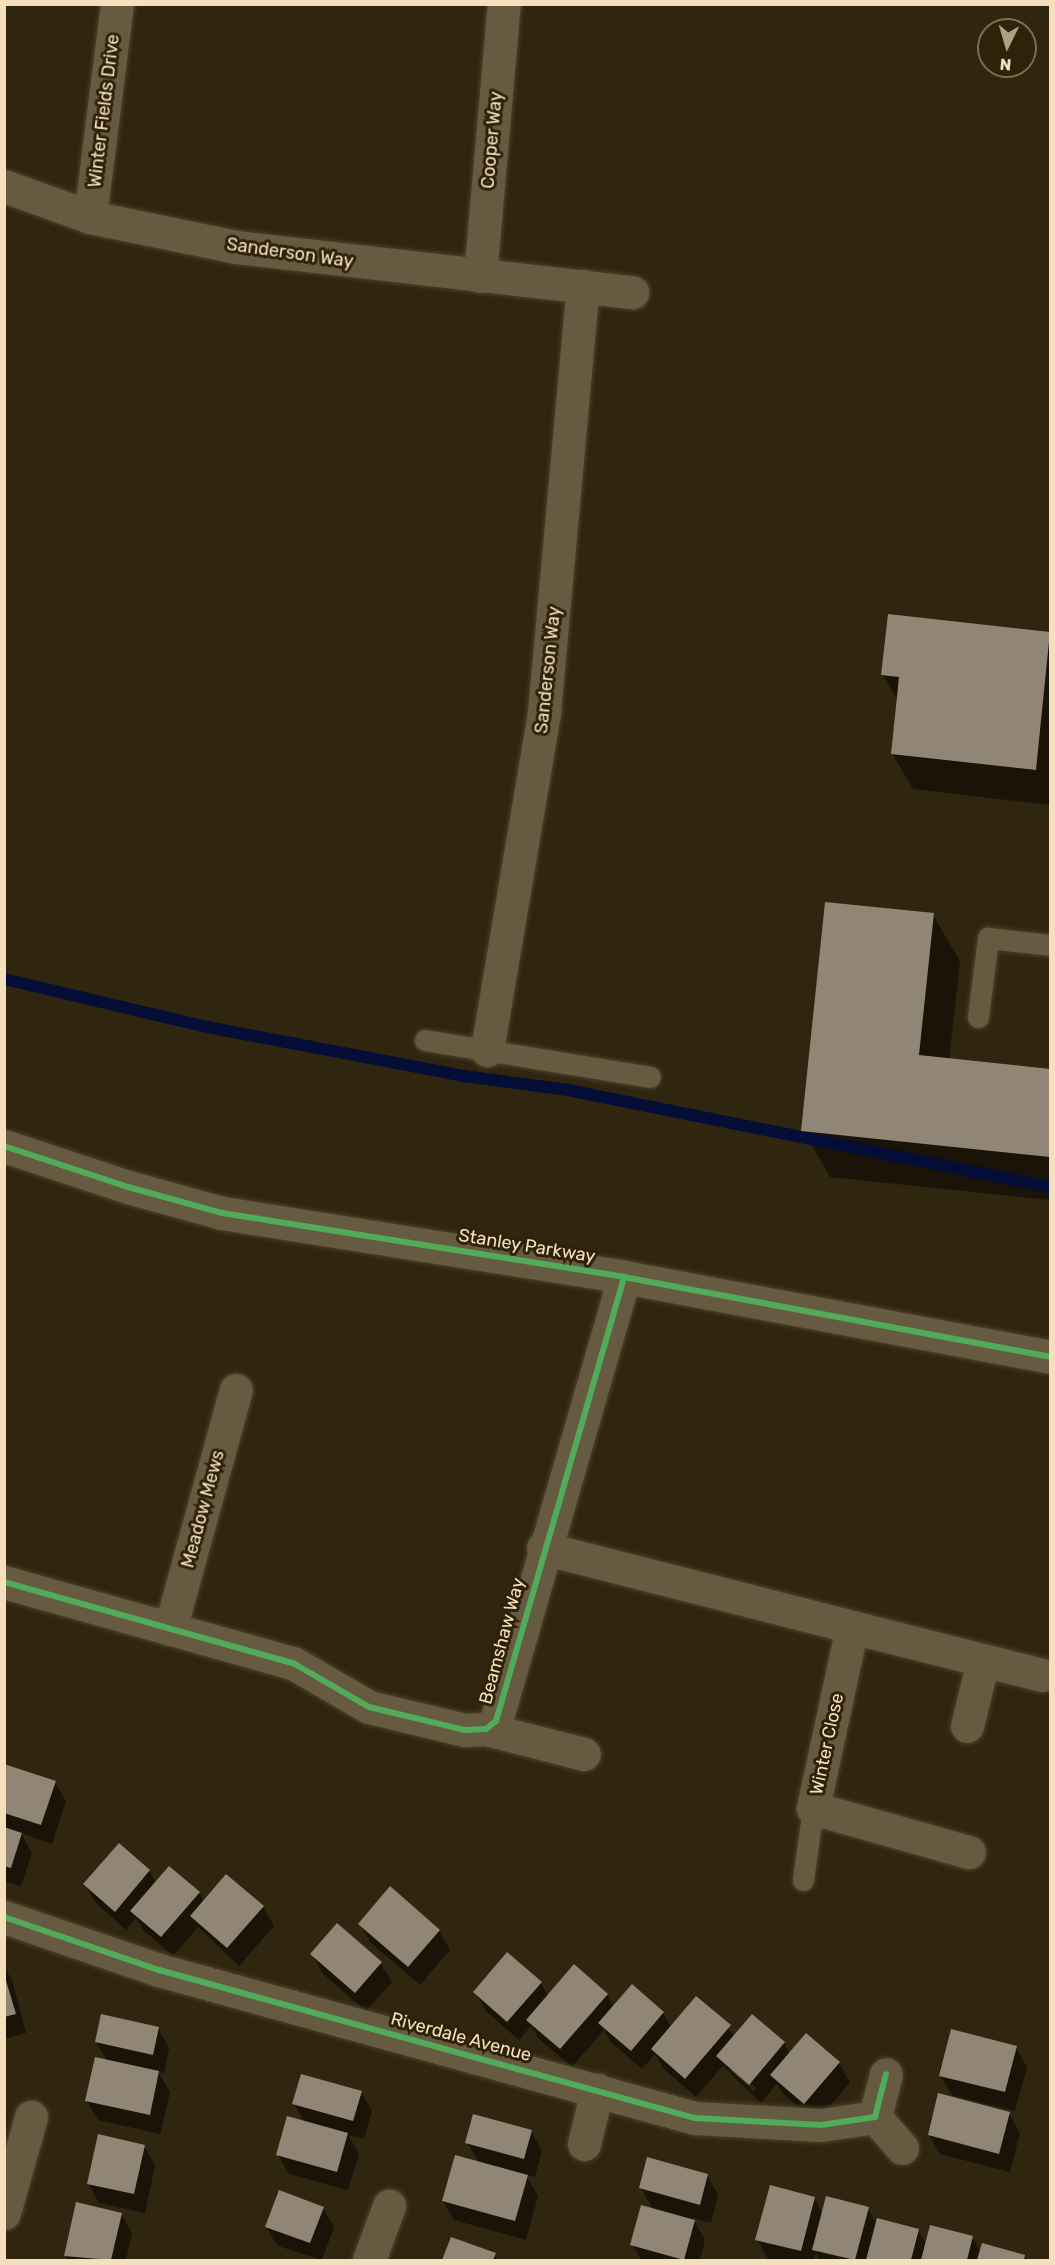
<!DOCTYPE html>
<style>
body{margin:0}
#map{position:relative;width:1055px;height:2265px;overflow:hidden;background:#30250f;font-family:Rubik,sans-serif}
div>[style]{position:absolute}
.shadow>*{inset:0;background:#0007}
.stream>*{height:12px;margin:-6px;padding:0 6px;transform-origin:6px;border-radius:6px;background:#040e37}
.building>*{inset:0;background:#918575}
.roads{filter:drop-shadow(0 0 2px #4b422f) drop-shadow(0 0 2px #4b422f)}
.service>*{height:21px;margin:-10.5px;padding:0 10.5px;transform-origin:10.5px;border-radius:10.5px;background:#665a40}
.minor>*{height:33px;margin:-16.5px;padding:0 16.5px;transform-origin:16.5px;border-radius:16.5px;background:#665a40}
.cycleway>*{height:6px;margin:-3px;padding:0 3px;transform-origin:3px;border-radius:3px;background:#51ab58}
span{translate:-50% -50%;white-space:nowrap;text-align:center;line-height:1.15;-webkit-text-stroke:6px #2e220b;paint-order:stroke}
.street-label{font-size:18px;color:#f4e0bd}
.frame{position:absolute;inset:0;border:6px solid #f4e0bd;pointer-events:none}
.north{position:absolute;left:977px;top:18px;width:60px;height:60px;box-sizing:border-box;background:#2e220b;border:2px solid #7d6e52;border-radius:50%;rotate:185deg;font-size:16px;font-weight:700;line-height:24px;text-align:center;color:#f4e0bd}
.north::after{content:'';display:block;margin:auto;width:21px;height:27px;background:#af9f80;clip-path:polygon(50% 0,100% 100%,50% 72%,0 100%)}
</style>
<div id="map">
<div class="shadow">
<div style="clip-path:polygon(889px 615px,1050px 634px,1050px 805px,913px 789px,892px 753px,898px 701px,883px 675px)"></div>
<div style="clip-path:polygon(933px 915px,960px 961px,949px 1060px,1050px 1070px,1050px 1200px,830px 1177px,803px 1130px)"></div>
<div style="clip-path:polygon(4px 1765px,55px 1782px,66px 1801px,52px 1844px,21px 1833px,32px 1853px,21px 1886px,4px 1881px)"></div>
<div style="clip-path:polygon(149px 1871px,156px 1883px,199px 1893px,204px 1902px,263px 1907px,274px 1926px,239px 1966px,198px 1927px,173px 1956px,143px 1930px,136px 1918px,126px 1930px,96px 1903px,85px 1884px)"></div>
<div style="clip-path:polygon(360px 1924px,439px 1931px,450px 1950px,420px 1985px,371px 1943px)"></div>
<div style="clip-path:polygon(312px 1954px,380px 1963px,392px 1982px,366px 2011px,323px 1974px)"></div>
<div style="clip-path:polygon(4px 1967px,12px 1980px,26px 2033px,4px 2039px)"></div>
<div style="clip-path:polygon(evenodd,541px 1983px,548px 1996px,607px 1995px,614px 2007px,663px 2013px,671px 2027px,697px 1998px,735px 2036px,752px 2016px,784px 2043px,790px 2054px,839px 2063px,850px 2083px,816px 2122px,783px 2094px,777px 2084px,761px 2103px,723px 2066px,696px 2097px,663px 2068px,655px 2054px,642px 2069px,611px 2042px,604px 2030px,572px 2067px,539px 2039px,531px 2026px,519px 2040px,486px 2011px,475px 1992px,541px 1983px,731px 2067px,756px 2088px,754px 2091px,731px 2071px,731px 2067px)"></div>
<div style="clip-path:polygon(158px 2028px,169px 2048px,164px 2073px,158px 2072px,170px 2092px,160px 2134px,98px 2120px,87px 2101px,107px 2061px,96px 2042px)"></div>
<div style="clip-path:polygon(1016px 2047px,1027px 2067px,1015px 2111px,952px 2095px,940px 2075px)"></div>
<div style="clip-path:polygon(361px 2092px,372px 2111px,364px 2139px,348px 2135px,359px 2154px,348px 2190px,289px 2174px,278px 2155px,305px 2123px,294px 2104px)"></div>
<div style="clip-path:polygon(1009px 2114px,1020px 2133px,1010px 2172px,940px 2154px,929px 2135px)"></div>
<div style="clip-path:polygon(531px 2131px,542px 2151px,535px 2177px,526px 2175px,538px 2196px,526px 2240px,454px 2220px,443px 2201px,479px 2163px,467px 2142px)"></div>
<div style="clip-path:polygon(144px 2146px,155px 2165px,145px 2213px,99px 2203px,88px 2183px)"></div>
<div style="clip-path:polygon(707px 2175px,718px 2195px,711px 2223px,693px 2218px,705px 2240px,700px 2260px,641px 2260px,632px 2244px,653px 2210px,641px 2188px)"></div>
<div style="clip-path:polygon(814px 2198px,823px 2214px,868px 2209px,877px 2224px,918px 2230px,926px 2244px,972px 2237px,981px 2252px,1024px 2256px,1027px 2260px,820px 2260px,816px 2253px,814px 2260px,768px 2259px,757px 2239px)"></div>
<div style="clip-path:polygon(323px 2208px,334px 2227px,322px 2260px,278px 2246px,266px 2227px)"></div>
<div style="clip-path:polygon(121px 2214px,132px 2233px,126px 2260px,68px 2260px,65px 2255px)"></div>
<div style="clip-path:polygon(452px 2238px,494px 2254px,498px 2260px,443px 2260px)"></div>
</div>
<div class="stream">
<div style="left:4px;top:979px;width:209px;rotate:13.3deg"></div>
<div style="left:207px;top:1027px;width:261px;rotate:10.8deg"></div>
<div style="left:463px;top:1076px;width:106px;rotate:7.6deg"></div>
<div style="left:568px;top:1090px;width:492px;rotate:11.4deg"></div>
</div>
<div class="building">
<div style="clip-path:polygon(888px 614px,1050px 632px,1036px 770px,891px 754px,899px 677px,881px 675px)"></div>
<div style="clip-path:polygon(825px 902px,934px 913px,919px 1055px,1050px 1069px,1050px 1157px,801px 1131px)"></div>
<div style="clip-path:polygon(4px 1764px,56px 1781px,41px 1825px,4px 1813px)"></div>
<div style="clip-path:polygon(4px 1827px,22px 1833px,11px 1868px,4px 1866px)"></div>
<div style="clip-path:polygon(119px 1843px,150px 1870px,115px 1912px,83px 1884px)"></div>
<div style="clip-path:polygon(169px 1866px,200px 1892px,161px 1937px,130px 1911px)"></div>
<div style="clip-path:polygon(226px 1874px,264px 1906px,227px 1948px,190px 1916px)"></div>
<div style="clip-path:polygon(390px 1886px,440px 1930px,408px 1967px,358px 1924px)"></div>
<div style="clip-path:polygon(337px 1923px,382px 1962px,355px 1993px,310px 1954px)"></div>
<div style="clip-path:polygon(507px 1952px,542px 1982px,507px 2022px,473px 1992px)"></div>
<div style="clip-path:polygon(574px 1964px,608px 1994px,560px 2049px,526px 2020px)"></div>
<div style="clip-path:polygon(4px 1974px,16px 2014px,4px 2017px)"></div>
<div style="clip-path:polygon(632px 1984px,664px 2012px,631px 2051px,598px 2023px)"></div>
<div style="clip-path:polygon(696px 1996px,731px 2025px,685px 2079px,651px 2049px)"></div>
<div style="clip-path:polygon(101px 2014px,159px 2027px,153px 2055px,95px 2042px)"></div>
<div style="clip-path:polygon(752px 2014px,785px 2042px,749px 2085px,716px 2056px)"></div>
<div style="clip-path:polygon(951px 2029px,1017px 2046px,1005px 2092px,939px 2076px)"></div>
<div style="clip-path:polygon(806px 2033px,840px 2062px,804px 2104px,770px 2075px)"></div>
<div style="clip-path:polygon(95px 2057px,159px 2071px,150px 2115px,85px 2101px)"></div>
<div style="clip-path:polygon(301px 2074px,362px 2091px,353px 2121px,292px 2104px)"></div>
<div style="clip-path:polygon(938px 2093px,1010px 2112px,999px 2154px,928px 2135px)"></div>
<div style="clip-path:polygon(473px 2114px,532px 2130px,524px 2159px,465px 2143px)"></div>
<div style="clip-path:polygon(287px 2116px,348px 2133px,337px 2172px,276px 2155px)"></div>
<div style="clip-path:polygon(98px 2134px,145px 2145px,134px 2194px,87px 2184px)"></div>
<div style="clip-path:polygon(455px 2155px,528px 2175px,515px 2221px,442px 2201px)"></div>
<div style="clip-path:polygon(647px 2157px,708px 2174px,700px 2205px,639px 2188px)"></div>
<div style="clip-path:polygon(770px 2185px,815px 2197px,801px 2251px,755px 2240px)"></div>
<div style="clip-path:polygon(279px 2190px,324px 2207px,310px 2243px,265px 2227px)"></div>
<div style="clip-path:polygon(826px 2196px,869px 2207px,855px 2260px,812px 2250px)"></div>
<div style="clip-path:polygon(76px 2202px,122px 2213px,111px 2260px,64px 2256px)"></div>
<div style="clip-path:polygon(641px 2205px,695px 2220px,684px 2260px,630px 2245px)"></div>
<div style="clip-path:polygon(877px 2218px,919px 2229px,911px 2260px,866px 2260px)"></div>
<div style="clip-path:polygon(930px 2225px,973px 2236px,967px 2260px,921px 2260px)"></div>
<div style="clip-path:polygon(451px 2237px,496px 2253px,493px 2260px,442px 2260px)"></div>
<div style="clip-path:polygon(982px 2243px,1025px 2255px,1024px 2260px,977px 2260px)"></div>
</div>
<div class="roads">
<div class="service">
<div style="left:978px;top:1017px;width:80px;rotate:-82.8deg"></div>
<div style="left:988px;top:938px;width:62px;rotate:6.4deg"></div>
<div style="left:425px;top:1040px;width:228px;rotate:9.3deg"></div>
<div style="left:803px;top:1880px;width:73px;rotate:-82.1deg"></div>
</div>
<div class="minor">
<div style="left:4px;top:186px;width:91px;rotate:19.8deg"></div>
<div style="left:90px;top:217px;width:149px;rotate:11.6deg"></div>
<div style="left:236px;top:247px;width:399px;rotate:6.5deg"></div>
<div style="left:90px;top:217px;width:215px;rotate:-82.8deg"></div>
<div style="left:480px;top:276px;width:273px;rotate:-85deg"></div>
<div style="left:487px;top:1050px;width:343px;rotate:-80.4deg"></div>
<div style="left:544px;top:712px;width:428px;rotate:-84.8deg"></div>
<div style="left:4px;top:1146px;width:131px;rotate:18.3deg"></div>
<div style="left:128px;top:1187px;width:98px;rotate:15.5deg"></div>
<div style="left:222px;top:1213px;width:407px;rotate:9deg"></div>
<div style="left:624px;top:1277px;width:433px;rotate:10.6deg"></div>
<div style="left:543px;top:1548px;width:319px;rotate:14.3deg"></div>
<div style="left:852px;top:1627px;width:185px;rotate:102.2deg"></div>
<div style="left:813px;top:1808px;width:162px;rotate:15.8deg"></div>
<div style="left:4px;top:1582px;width:300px;rotate:15.7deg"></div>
<div style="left:293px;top:1663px;width:88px;rotate:30.1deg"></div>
<div style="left:369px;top:1707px;width:99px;rotate:13.5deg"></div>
<div style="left:465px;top:1730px;width:21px;rotate:-3deg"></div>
<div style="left:486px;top:1729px;width:13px;rotate:-39deg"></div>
<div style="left:496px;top:1721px;width:462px;rotate:-73.9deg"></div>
<div style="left:852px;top:1627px;width:196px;rotate:14.2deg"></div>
<div style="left:170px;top:1629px;width:248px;rotate:-74.6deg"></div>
<div style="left:967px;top:1726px;width:67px;rotate:-76.2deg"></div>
<div style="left:486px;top:1729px;width:101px;rotate:14.3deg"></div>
<div style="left:4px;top:1917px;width:164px;rotate:18.9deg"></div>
<div style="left:159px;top:1970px;width:556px;rotate:15.44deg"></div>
<div style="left:695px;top:2118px;width:126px;rotate:3.2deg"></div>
<div style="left:821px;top:2125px;width:55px;rotate:-8.4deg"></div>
<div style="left:875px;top:2117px;width:44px;rotate:-75.7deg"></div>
<div style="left:875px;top:2117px;width:41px;rotate:48.9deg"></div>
<div style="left:584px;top:2144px;width:56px;rotate:-76.5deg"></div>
<div style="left:4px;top:2213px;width:100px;rotate:-74.3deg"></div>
<div style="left:369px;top:2260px;width:58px;rotate:-69.7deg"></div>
</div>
</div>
<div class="cycleway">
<div style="left:4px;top:1146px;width:131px;rotate:18.3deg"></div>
<div style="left:128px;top:1187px;width:98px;rotate:15.5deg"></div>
<div style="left:222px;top:1213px;width:407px;rotate:9deg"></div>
<div style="left:624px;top:1277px;width:433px;rotate:10.6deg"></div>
<div style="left:4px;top:1582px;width:300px;rotate:15.7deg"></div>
<div style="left:293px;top:1663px;width:88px;rotate:30.1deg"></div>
<div style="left:369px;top:1707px;width:99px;rotate:13.5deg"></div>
<div style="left:465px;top:1730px;width:21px;rotate:-3deg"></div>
<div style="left:486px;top:1729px;width:13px;rotate:-39deg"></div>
<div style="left:496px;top:1721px;width:462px;rotate:-73.9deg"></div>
<div style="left:4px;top:1917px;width:164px;rotate:18.9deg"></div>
<div style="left:159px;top:1970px;width:556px;rotate:15.44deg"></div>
<div style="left:695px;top:2118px;width:126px;rotate:3.2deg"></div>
<div style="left:821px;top:2125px;width:55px;rotate:-8.4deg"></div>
<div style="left:875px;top:2117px;width:44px;rotate:-75.7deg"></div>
</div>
<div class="street-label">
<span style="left:104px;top:111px;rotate:-83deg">Winter Fields Drive</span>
<span style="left:492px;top:140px;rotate:-85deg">Cooper Way</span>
<span style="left:290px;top:253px;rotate:8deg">Sanderson Way</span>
<span style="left:548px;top:670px;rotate:-84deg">Sanderson Way</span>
<span style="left:527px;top:1246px;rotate:9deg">Stanley Parkway</span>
<span style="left:203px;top:1509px;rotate:-75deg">Meadow Mews</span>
<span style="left:502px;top:1641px;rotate:-75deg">Beamshaw Way</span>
<span style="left:827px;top:1744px;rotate:-78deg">Winter Close</span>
<span style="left:461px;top:2037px;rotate:15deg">Riverdale Avenue</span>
</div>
<div class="frame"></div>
<div class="north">N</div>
</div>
